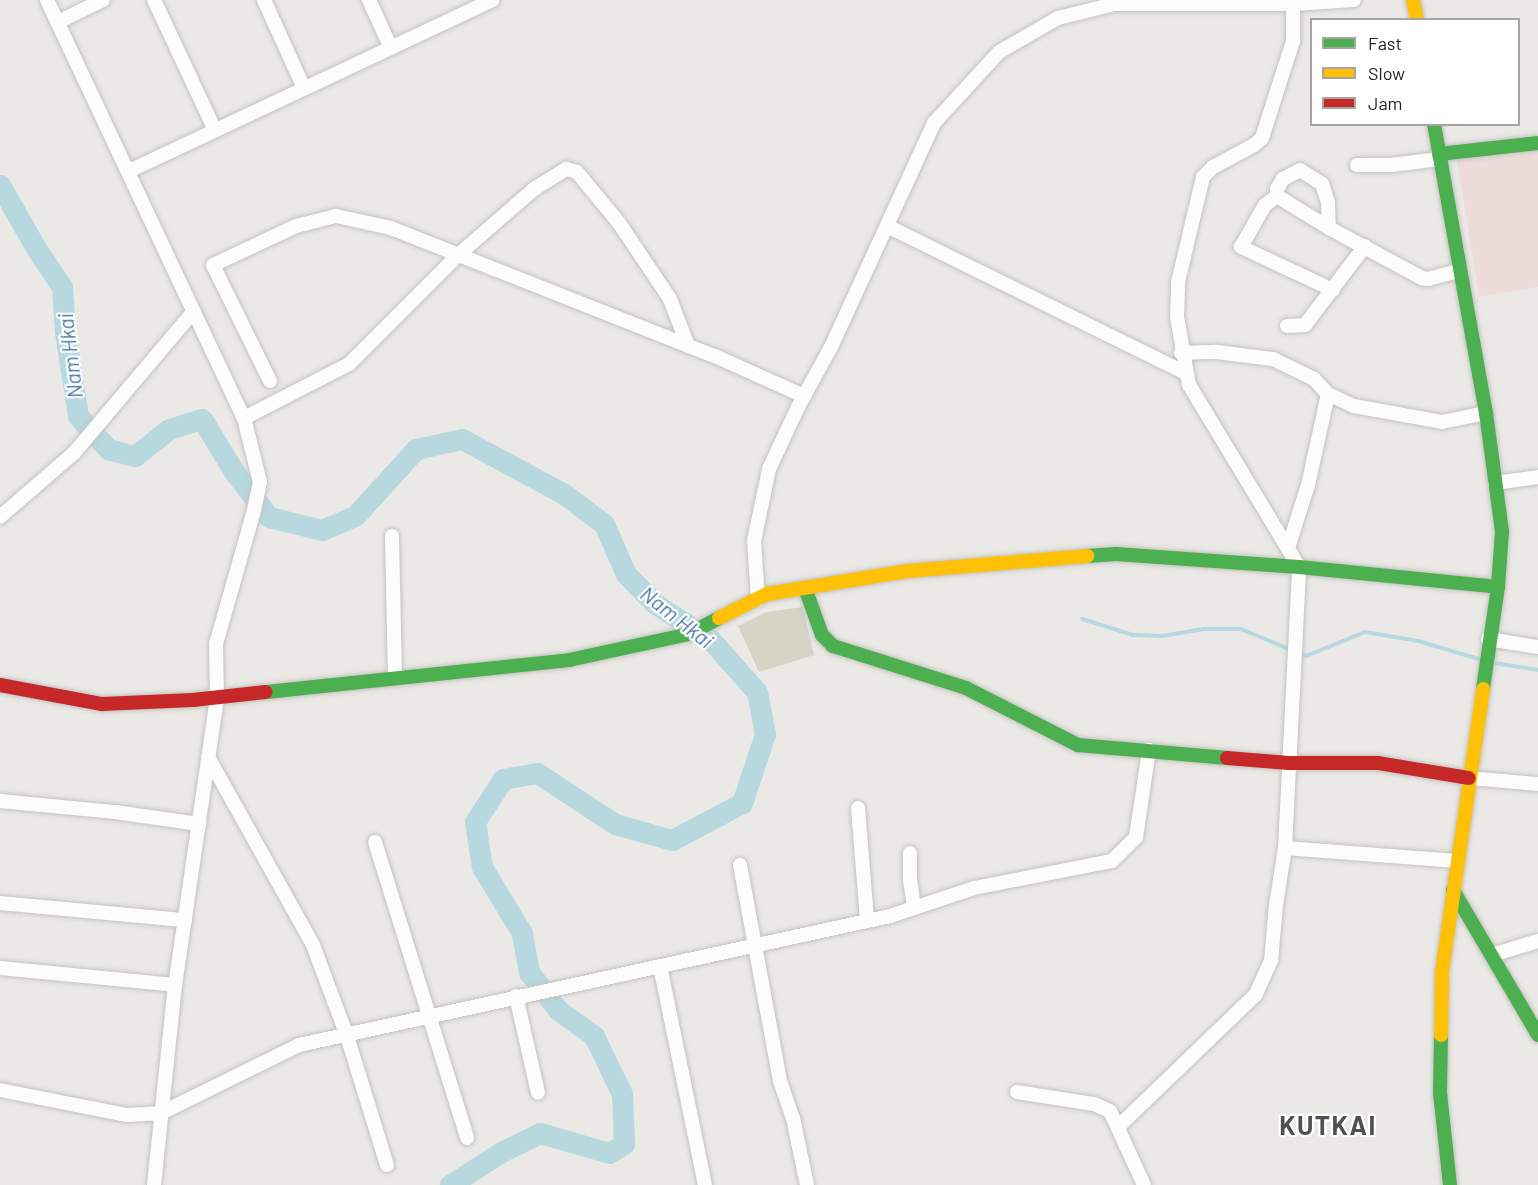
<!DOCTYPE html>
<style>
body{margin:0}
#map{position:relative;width:1538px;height:1185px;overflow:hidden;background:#ebe9e5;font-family:Barlow,sans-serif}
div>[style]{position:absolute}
.commercial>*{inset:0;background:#eddcda}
.construction>*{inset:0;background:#d5d4c7}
.stream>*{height:4px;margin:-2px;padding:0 2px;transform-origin:2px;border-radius:2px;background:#b8d8df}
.river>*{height:21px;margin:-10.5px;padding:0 10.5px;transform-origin:10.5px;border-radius:10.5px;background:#b8d8df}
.roads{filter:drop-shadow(0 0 2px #c4c3c1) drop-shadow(0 0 2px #c4c3c1)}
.street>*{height:14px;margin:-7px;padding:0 7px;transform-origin:7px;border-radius:7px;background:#fcfcfb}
.fast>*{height:14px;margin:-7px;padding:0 7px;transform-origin:7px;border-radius:7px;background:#4caf50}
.slow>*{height:14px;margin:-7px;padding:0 7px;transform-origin:7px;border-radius:7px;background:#ffc107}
.jam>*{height:14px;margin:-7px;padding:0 7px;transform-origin:7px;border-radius:7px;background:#c62828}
span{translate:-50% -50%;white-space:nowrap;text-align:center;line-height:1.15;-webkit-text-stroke:4.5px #fff;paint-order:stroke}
.water-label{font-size:21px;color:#4676a5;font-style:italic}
.district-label{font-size:26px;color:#505050;font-weight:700;letter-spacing:1.5px}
.legend{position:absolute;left:1310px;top:18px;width:210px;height:108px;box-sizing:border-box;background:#fff;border:2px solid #a5a5a5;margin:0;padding:8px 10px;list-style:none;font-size:18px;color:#1d1d1d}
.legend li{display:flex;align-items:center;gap:12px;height:30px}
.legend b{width:30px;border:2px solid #a5a5a5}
</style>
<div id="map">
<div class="commercial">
<div style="clip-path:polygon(1538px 153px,1538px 287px,1479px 297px,1457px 160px)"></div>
</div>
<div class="construction">
<div style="clip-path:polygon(803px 607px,814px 655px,759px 672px,738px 626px,766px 612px)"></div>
</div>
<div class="stream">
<div style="left:1082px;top:619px;width:53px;rotate:17.4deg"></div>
<div style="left:1133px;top:635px;width:29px;rotate:2deg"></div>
<div style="left:1162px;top:636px;width:42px;rotate:-9.7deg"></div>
<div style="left:1203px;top:629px;width:38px"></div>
<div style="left:1241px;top:629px;width:70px;rotate:22.6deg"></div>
<div style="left:1306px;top:656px;width:64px;rotate:-22.1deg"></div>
<div style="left:1365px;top:632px;width:54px;rotate:9.6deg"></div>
<div style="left:1418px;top:641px;width:64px;rotate:16.4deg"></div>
<div style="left:1494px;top:663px;width:45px;rotate:9deg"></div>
</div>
<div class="river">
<div style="left:0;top:185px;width:73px;rotate:60.3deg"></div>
<div style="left:36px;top:248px;width:47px;rotate:56.3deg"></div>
<div style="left:62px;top:287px;width:45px;rotate:86.2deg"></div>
<div style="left:65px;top:332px;width:85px;rotate:81.2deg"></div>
<div style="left:78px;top:416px;width:45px;rotate:47.7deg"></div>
<div style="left:108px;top:449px;width:28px;rotate:15deg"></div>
<div style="left:135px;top:456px;width:43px;rotate:-38.5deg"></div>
<div style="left:169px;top:429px;width:34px;rotate:-17deg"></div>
<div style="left:202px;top:419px;width:63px;rotate:58.6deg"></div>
<div style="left:235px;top:473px;width:56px;rotate:52.3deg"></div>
<div style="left:269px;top:517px;width:55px;rotate:13.8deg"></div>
<div style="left:322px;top:530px;width:36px;rotate:-23deg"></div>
<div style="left:355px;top:516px;width:91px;rotate:-47.7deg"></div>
<div style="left:416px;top:449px;width:47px;rotate:-12.3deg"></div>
<div style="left:462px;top:439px;width:116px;rotate:28.3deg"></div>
<div style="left:564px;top:494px;width:50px;rotate:36.9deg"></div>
<div style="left:604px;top:524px;width:55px;rotate:66.3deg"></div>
<div style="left:626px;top:574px;width:40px;rotate:46deg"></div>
<div style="left:654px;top:603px;width:68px;rotate:33deg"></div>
<div style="left:711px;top:640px;width:69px;rotate:48.5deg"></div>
<div style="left:757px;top:692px;width:43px;rotate:79.2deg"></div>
<div style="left:765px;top:734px;width:73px;rotate:108.4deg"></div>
<div style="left:742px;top:803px;width:79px;rotate:152.1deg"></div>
<div style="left:672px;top:840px;width:59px;rotate:-164.3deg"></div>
<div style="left:615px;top:824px;width:93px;rotate:-146.8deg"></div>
<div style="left:537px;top:773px;width:35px;rotate:170deg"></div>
<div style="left:503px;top:779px;width:51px;rotate:123.1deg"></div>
<div style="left:475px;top:822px;width:46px;rotate:81.2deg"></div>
<div style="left:482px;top:867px;width:77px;rotate:58.8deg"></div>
<div style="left:522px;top:933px;width:40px;rotate:80deg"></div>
<div style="left:529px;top:972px;width:48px;rotate:52.7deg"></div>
<div style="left:558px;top:1010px;width:44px;rotate:35.8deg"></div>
<div style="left:594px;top:1036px;width:64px;rotate:64.2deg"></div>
<div style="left:622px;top:1094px;width:50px;rotate:87.7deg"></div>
<div style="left:624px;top:1144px;width:17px;rotate:149deg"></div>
<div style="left:609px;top:1153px;width:72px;rotate:-163.8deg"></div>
<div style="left:540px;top:1133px;width:43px;rotate:154deg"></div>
<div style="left:501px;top:1152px;width:61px;rotate:147.1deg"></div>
</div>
<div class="roads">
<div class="street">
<div style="left:47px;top:0;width:462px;rotate:64.8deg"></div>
<div style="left:244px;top:418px;width:66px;rotate:76deg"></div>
<div style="left:260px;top:482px;width:33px;rotate:102deg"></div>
<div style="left:253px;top:514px;width:135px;rotate:105.9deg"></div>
<div style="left:216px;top:644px;width:54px;rotate:88.9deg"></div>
<div style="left:217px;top:698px;width:290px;rotate:98.3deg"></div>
<div style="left:175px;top:985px;width:201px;rotate:96deg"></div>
<div style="left:154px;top:0;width:144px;rotate:64.9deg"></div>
<div style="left:264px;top:0;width:97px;rotate:65.6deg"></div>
<div style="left:369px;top:0;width:53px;rotate:65.4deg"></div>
<div style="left:58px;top:22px;width:50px;rotate:-26.1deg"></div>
<div style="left:1357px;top:165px;width:34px"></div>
<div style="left:1391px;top:165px;width:49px;rotate:-7deg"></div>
<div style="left:129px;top:171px;width:402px;rotate:-25.2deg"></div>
<div style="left:1277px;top:196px;width:61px;rotate:31.6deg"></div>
<div style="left:887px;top:226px;width:333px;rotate:26.2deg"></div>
<div style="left:1333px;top:290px;width:102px;rotate:-154.9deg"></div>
<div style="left:1241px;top:247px;width:48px;rotate:-60.3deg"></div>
<div style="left:1265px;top:205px;width:15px;rotate:-37deg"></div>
<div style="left:1277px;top:196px;width:7px;rotate:-90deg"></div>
<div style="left:1277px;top:189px;width:12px;rotate:-59deg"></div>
<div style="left:1283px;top:179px;width:19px;rotate:-28deg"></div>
<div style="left:1300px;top:170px;width:26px;rotate:32deg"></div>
<div style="left:1322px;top:184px;width:20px;rotate:72deg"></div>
<div style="left:1328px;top:203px;width:25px;rotate:88deg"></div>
<div style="left:1329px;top:228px;width:106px;rotate:28.3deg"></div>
<div style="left:1422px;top:278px;width:6px;rotate:9deg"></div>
<div style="left:1428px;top:279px;width:31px;rotate:-15deg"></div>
<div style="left:1287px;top:326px;width:18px;rotate:-3deg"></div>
<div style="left:1305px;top:325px;width:99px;rotate:-52.8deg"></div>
<div style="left:1181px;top:353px;width:35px;rotate:-2deg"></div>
<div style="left:1216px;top:352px;width:57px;rotate:7deg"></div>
<div style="left:1273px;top:359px;width:46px;rotate:26deg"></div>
<div style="left:1314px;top:379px;width:21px;rotate:47deg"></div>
<div style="left:1328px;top:394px;width:29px;rotate:25deg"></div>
<div style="left:1354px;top:406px;width:89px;rotate:10.3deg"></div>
<div style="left:1442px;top:422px;width:45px;rotate:-11.6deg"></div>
<div style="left:270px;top:381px;width:129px;rotate:-116.2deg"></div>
<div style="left:213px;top:265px;width:92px;rotate:-25.2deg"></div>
<div style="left:296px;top:226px;width:41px;rotate:-14deg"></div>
<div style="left:336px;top:216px;width:56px;rotate:12.3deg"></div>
<div style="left:391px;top:228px;width:348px;rotate:21.6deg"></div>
<div style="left:715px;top:356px;width:98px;rotate:24.2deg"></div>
<div style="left:244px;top:418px;width:118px;rotate:-27.2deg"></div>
<div style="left:349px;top:364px;width:153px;rotate:-45deg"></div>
<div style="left:457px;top:256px;width:102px;rotate:-41deg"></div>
<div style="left:534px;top:189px;width:38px;rotate:-32deg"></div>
<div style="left:566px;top:169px;width:11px;rotate:15deg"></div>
<div style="left:577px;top:172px;width:66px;rotate:50.5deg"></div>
<div style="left:619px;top:223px;width:92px;rotate:56.1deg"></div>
<div style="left:670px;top:299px;width:50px;rotate:69deg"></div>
<div style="left:1495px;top:483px;width:43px;rotate:-7.9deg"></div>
<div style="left:0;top:517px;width:98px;rotate:-40.9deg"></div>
<div style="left:74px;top:453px;width:185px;rotate:-49.8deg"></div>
<div style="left:392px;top:536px;width:142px;rotate:88.8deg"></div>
<div style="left:1288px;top:548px;width:66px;rotate:-72.4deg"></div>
<div style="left:1308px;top:485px;width:93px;rotate:-77.6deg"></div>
<div style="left:758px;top:599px;width:58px;rotate:-93.9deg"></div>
<div style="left:754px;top:541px;width:74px;rotate:-78.2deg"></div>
<div style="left:769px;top:469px;width:68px;rotate:-64.9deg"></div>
<div style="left:798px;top:407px;width:68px;rotate:-61.2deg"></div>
<div style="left:831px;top:347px;width:247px;rotate:-65.3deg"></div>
<div style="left:934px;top:123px;width:96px;rotate:-47.5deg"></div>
<div style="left:999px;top:52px;width:68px;rotate:-30deg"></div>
<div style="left:1058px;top:18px;width:58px;rotate:-14deg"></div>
<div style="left:1114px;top:4px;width:179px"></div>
<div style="left:1293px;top:4px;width:61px;rotate:-3.8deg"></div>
<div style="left:1488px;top:639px;width:51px;rotate:9.1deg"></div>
<div style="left:208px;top:757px;width:215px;rotate:60.8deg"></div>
<div style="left:313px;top:945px;width:97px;rotate:69.5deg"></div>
<div style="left:347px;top:1036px;width:135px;rotate:72.8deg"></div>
<div style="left:1469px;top:778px;width:69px;rotate:5deg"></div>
<div style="left:0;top:801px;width:116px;rotate:5.5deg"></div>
<div style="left:115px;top:812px;width:85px;rotate:8.1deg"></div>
<div style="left:858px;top:808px;width:113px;rotate:85.4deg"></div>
<div style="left:375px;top:842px;width:310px;rotate:72.7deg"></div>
<div style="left:1285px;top:848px;width:172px;rotate:4.3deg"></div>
<div style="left:910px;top:853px;width:26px;rotate:90deg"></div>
<div style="left:910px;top:879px;width:29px;rotate:82deg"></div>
<div style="left:740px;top:865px;width:220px;rotate:79.5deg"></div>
<div style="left:780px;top:1081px;width:39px;rotate:71deg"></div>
<div style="left:793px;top:1118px;width:68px;rotate:78.2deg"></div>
<div style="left:0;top:903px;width:186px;rotate:5.3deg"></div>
<div style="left:1492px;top:955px;width:48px;rotate:-16.9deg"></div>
<div style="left:660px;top:966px;width:224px;rotate:78.4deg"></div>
<div style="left:0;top:968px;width:176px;rotate:5.5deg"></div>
<div style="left:516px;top:996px;width:99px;rotate:77.2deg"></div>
<div style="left:0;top:1090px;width:128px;rotate:11.2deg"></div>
<div style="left:126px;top:1115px;width:35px;rotate:-3deg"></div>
<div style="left:161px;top:1113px;width:154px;rotate:-26.2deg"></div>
<div style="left:299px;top:1045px;width:605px;rotate:-12.31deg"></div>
<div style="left:890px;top:916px;width:89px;rotate:-18.4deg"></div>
<div style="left:974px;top:888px;width:141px;rotate:-11.1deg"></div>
<div style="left:1112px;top:861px;width:34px;rotate:-45deg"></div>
<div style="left:1136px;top:837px;width:88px;rotate:-81.5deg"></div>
<div style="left:1017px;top:1092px;width:78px;rotate:8.9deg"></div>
<div style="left:1094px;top:1104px;width:17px;rotate:24deg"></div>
<div style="left:1110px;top:1111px;width:81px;rotate:65.3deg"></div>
<div style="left:1118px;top:1127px;width:192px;rotate:-43.9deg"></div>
<div style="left:1256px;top:994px;width:36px;rotate:-66deg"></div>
<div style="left:1271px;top:961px;width:56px;rotate:-84.9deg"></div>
<div style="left:1276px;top:905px;width:58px;rotate:-81deg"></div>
<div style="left:1285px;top:848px;width:281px;rotate:-87.1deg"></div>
<div style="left:1299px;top:567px;width:213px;rotate:-121.1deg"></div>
<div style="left:1189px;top:385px;width:69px;rotate:-100deg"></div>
<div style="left:1177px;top:317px;width:35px;rotate:-88deg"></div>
<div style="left:1178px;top:282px;width:108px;rotate:-76.6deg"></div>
<div style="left:1203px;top:177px;width:14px;rotate:-45deg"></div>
<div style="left:1213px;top:167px;width:47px;rotate:-28.2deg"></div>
<div style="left:1254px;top:145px;width:11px;rotate:-41deg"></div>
<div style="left:1262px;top:138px;width:102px;rotate:-72.3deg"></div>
<div style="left:1293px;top:41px;width:41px;rotate:-90deg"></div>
</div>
<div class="fast">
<div style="left:1434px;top:124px;width:294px;rotate:79.8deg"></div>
<div style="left:1486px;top:413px;width:120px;rotate:82.3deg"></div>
<div style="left:1502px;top:532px;width:55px;rotate:94.2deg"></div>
<div style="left:1498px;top:587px;width:103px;rotate:98.4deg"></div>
<div style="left:1439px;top:154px;width:100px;rotate:-6.3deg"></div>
<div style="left:1087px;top:556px;width:29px;rotate:-4deg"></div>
<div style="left:1116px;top:554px;width:183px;rotate:4.1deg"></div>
<div style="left:1299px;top:567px;width:200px;rotate:5.7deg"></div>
<div style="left:805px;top:588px;width:50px;rotate:70.1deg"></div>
<div style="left:822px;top:635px;width:16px;rotate:45deg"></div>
<div style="left:833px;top:646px;width:139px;rotate:17.5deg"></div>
<div style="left:966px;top:688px;width:126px;rotate:27deg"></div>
<div style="left:1078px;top:745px;width:150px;rotate:5deg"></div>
<div style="left:266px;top:692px;width:305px;rotate:-6deg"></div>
<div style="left:569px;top:660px;width:123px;rotate:-12.2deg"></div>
<div style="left:689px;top:634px;width:34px;rotate:-28deg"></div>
<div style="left:1453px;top:890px;width:168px;rotate:59.6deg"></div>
<div style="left:1441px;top:1035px;width:58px;rotate:91deg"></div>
<div style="left:1440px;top:1093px;width:93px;rotate:83.8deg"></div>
</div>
<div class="slow">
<div style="left:1413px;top:0;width:20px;rotate:79deg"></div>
<div style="left:719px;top:618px;width:54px;rotate:-26.6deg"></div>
<div style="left:767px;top:594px;width:143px;rotate:-9.3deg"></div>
<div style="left:908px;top:571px;width:180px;rotate:-4.8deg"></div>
<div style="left:1441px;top:1035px;width:64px;rotate:-89.1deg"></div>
<div style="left:1442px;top:971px;width:285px;rotate:-81.7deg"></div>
</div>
<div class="jam">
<div style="left:0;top:685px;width:104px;rotate:10.6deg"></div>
<div style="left:102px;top:704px;width:91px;rotate:-2.5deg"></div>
<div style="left:193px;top:700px;width:73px;rotate:-6.3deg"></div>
<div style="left:1227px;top:758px;width:62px;rotate:4.6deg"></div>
<div style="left:1289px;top:763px;width:89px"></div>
<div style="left:1378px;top:763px;width:92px;rotate:9.4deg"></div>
</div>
</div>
<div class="water-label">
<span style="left:70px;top:356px;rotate:-97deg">Nam Hkai</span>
<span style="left:677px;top:617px;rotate:38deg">Nam Hkai</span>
</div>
<div class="district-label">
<span style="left:1328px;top:1125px">KUTKAI</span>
</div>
<ul class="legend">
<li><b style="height:8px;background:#4caf50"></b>Fast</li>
<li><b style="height:8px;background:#ffc107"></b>Slow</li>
<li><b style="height:8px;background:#c62828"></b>Jam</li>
</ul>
</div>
